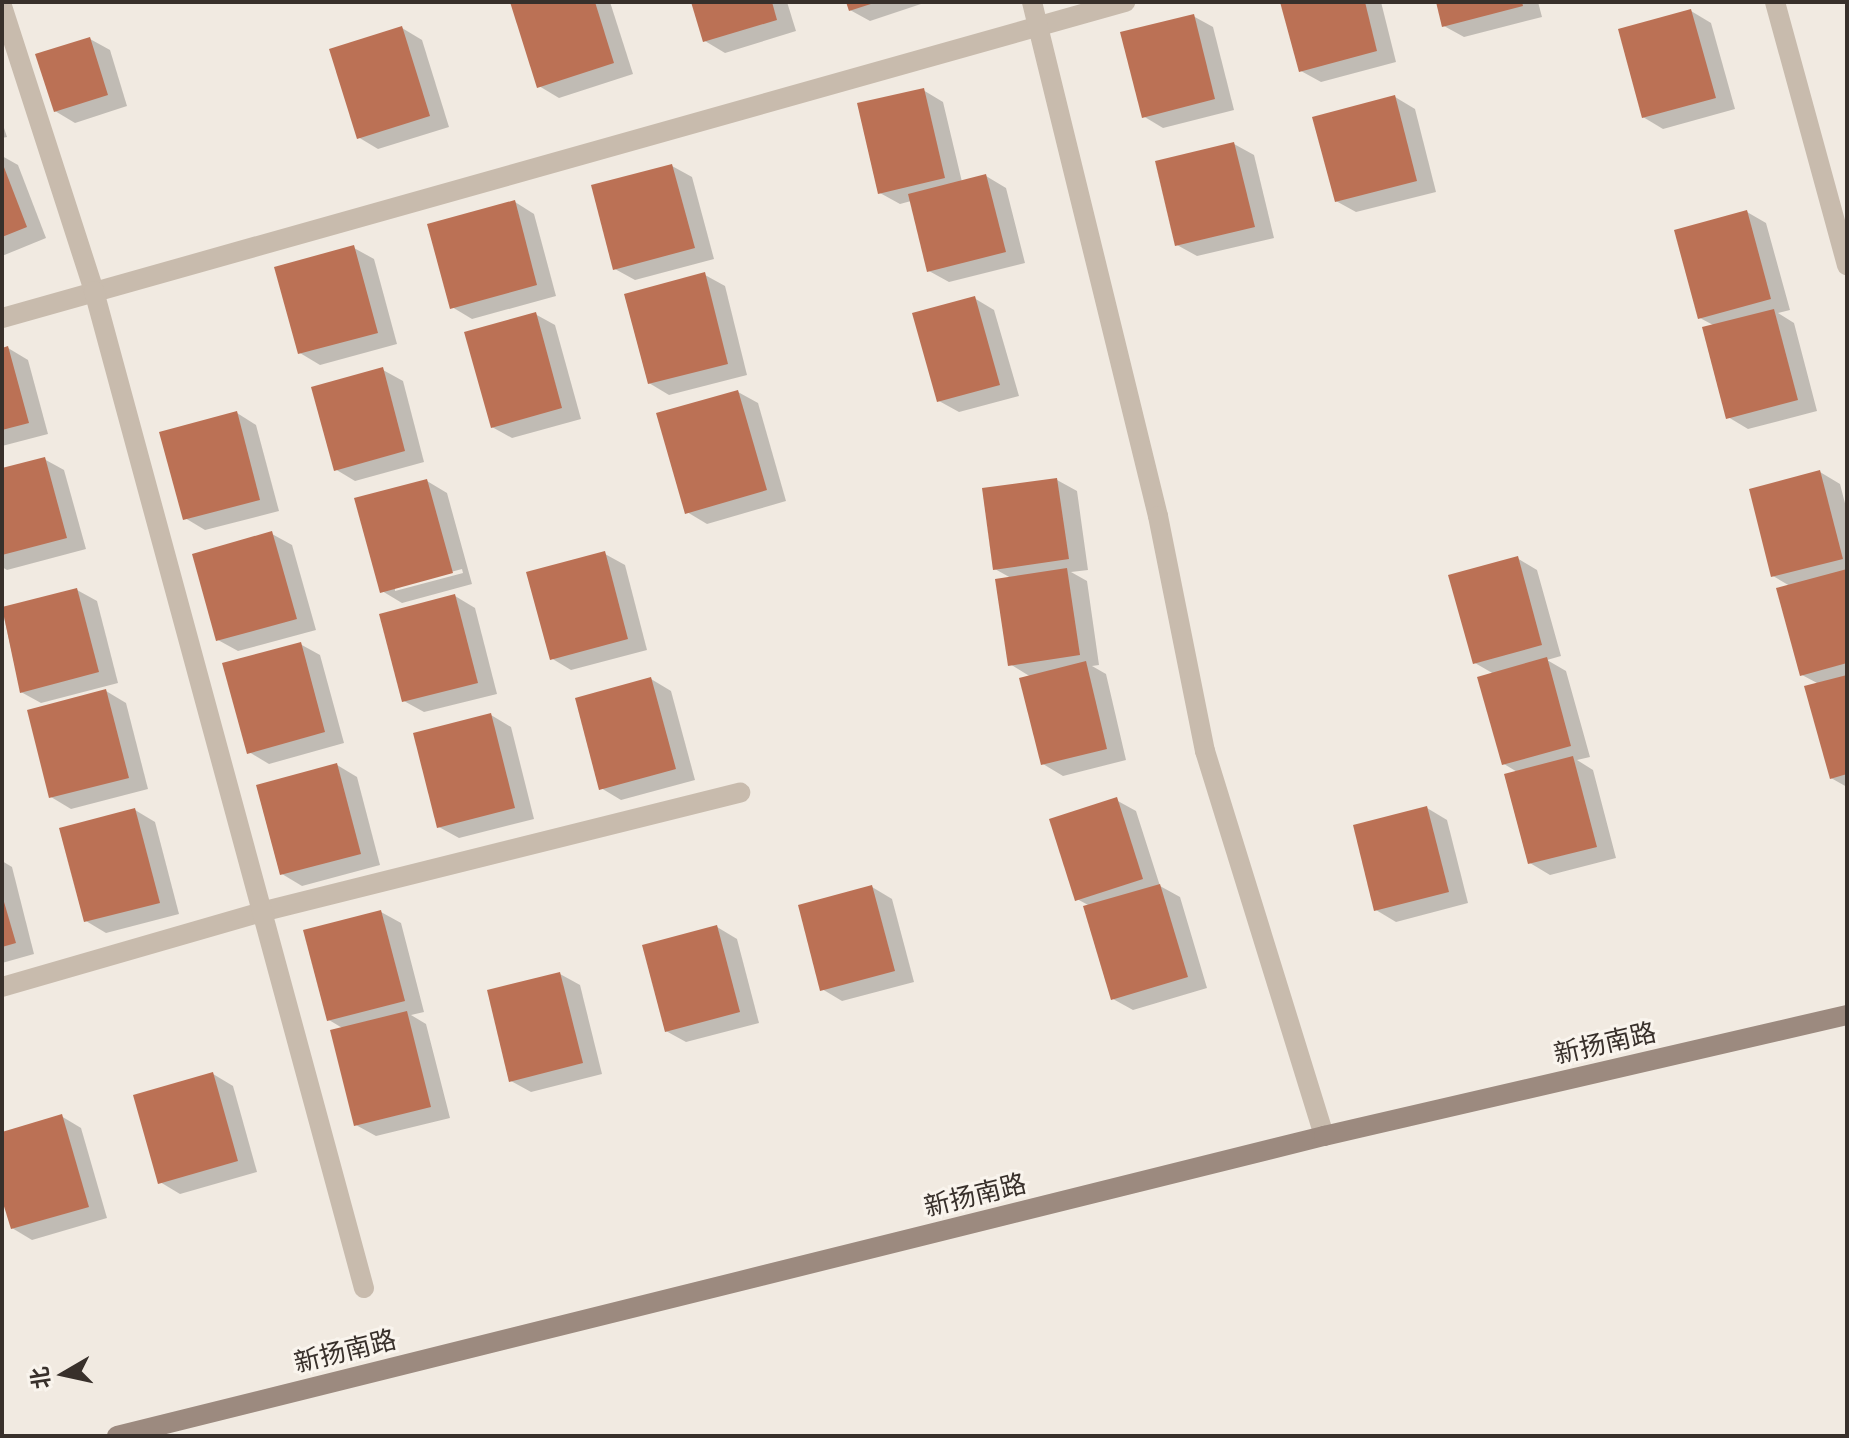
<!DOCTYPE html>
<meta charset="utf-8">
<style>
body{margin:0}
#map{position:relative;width:1849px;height:1438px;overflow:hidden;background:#f1eae1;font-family:"PT Sans","Noto Sans SC",sans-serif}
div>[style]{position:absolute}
.shadow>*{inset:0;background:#0003}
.building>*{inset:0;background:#bb7155}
.lane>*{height:20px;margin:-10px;padding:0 10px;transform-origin:10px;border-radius:10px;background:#c8bbad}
.street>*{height:20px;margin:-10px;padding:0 10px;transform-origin:10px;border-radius:10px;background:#c8bbad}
.secondary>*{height:20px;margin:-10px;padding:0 10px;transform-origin:10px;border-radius:10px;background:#9c8a7f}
span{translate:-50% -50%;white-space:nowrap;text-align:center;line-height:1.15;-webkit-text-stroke:6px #f9f4ed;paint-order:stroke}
.street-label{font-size:26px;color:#38302b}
.frame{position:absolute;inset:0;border:4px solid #38302b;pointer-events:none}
.north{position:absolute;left:24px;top:1334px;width:80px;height:80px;-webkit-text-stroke:6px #f9f4ed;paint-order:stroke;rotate:261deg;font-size:22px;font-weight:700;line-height:32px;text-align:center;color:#38302b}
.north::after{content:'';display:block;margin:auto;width:28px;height:36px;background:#38302b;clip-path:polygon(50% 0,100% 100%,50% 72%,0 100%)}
</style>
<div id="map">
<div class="shadow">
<div style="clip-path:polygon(512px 2px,610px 2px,633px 74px,559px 98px,539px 86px)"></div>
<div style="clip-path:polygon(693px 2px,787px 2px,796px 31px,725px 53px,705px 41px)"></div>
<div style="clip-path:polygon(848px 2px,927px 2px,870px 21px,850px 10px)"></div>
<div style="clip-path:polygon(1283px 2px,1381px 2px,1396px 62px,1321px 82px,1301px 71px)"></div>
<div style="clip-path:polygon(1438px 2px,1538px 2px,1542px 17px,1464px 37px,1444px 26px)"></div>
<div style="clip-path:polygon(1691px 11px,1711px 23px,1735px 109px,1663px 129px,1643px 117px)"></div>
<div style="clip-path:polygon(1193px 16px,1213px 27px,1234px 110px,1163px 128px,1143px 116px)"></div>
<div style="clip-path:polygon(402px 28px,422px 40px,449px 127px,378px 149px,358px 137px)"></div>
<div style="clip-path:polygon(90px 39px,110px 50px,127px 106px,75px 123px,55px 111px)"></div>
<div style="clip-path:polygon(923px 90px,943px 102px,962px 182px,986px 176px,1006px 188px,1025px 263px,949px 282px,929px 271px,911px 201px,900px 204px,880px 193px)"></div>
<div style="clip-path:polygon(1395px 97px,1415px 109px,1436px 192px,1356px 212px,1336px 201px)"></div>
<div style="clip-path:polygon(2px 122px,7px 137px,2px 138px)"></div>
<div style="clip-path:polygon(1234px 144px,1254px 155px,1274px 238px,1197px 256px,1177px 245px)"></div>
<div style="clip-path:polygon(2px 156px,18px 165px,46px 238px,2px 256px)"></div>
<div style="clip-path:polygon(672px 166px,692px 177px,714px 259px,635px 280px,615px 269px)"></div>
<div style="clip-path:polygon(515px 202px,534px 214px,556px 296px,472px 319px,452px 307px)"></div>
<div style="clip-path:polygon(1747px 212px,1766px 223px,1790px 310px,1778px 313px,1794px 323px,1817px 411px,1748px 429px,1728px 417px,1715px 326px,1700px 318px)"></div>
<div style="clip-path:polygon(354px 248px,374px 259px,397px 344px,320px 365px,300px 353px)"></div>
<div style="clip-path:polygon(705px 275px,725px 286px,747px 375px,669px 395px,649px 383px)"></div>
<div style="clip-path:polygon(974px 298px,994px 310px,1019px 396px,959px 412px,939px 401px)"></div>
<div style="clip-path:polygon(535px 314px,555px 325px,581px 419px,512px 438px,492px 427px)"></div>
<div style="clip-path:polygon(8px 348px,28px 360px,48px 434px,2px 446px,2px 350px)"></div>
<div style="clip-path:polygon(383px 370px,403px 381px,424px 462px,355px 481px,335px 469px)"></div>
<div style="clip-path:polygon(738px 392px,758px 403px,786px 501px,707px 524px,687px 512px)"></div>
<div style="clip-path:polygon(237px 413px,256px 425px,279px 511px,205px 530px,185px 518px)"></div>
<div style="clip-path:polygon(44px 459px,64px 470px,86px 549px,7px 570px,2px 567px,2px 470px)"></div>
<div style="clip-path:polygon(1820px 472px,1840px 484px,1847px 511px,1847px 787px,1831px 778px,1819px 684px,1802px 675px,1790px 586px,1773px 576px)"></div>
<div style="clip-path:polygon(1057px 480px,1077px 491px,1088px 570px,1071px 572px,1087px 581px,1099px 665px,1092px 666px,1106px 674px,1126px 760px,1063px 776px,1043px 764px,1031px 677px,1010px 664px,1011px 578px,995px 569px)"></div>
<div style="clip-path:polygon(evenodd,427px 481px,447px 493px,472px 584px,402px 603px,382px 591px,427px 481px,462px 569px,463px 573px,395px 591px,395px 587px,462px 569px)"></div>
<div style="clip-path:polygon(272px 534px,292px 545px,316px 630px,238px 651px,218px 640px)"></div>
<div style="clip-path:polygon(605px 554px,625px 565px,647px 650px,571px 670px,551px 658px)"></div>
<div style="clip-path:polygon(1517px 558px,1537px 570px,1561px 656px,1547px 660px,1566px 671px,1590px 757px,1577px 760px,1593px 770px,1616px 858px,1550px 875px,1530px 863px,1519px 773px,1504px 764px,1494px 674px,1475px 663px)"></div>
<div style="clip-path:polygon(77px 590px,97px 601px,118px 683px,41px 703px,21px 692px,2px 609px)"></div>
<div style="clip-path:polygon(455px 596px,475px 608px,497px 694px,424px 712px,404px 701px)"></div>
<div style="clip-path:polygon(300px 644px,320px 655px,344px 743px,269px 764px,249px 752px)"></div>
<div style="clip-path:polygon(651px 679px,671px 691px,695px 780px,621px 800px,601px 788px)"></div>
<div style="clip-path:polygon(106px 691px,126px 703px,148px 789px,71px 809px,51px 797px)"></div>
<div style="clip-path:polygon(491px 715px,511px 727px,534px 819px,459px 838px,439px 827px)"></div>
<div style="clip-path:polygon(337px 765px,357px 777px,380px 865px,302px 886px,282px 874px)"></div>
<div style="clip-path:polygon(1116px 800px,1136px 811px,1160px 886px,1180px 897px,1207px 988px,1133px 1010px,1113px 999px,1090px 906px,1077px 899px)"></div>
<div style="clip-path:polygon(1427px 808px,1447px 820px,1468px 903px,1396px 922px,1376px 910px)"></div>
<div style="clip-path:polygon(135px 810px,155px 822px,179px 914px,106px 933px,86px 921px)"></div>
<div style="clip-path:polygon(2px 861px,12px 867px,34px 954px,2px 963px)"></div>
<div style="clip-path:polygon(872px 887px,892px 899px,914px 982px,842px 1001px,822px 989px)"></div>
<div style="clip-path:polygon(381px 912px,401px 923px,424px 1012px,411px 1015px,426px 1024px,450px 1118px,376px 1136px,356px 1125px,344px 1029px,329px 1020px)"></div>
<div style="clip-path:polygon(717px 927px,737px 939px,759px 1023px,686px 1042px,666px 1031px)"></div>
<div style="clip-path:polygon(560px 974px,580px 985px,602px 1074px,531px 1092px,511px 1081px)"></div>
<div style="clip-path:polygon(213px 1074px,233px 1086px,257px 1172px,180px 1194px,160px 1182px)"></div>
<div style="clip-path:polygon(61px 1116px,81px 1128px,107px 1218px,32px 1240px,12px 1228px,2px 1193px,2px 1134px)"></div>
</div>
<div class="building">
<div style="clip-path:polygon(510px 2px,595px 2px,614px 63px,537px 88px)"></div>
<div style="clip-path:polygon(691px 2px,772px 2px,777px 20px,703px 42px)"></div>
<div style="clip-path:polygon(846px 2px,874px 2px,874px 3px,849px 11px)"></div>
<div style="clip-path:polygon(1280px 2px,1365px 2px,1377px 51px,1299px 72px)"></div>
<div style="clip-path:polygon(1436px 2px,1522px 2px,1523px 6px,1442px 27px)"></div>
<div style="clip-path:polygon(1691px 9px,1716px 98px,1642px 118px,1618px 29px)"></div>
<div style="clip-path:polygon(1194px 14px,1215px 99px,1142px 118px,1120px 32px)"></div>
<div style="clip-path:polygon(402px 26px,430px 116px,357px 139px,329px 49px)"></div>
<div style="clip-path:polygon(90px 37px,108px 95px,54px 112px,35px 54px)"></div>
<div style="clip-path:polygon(924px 88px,945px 178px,878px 194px,857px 103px)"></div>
<div style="clip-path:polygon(1395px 95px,1417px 181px,1335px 202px,1312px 117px)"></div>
<div style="clip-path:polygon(1234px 142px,1255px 227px,1175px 246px,1155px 161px)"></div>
<div style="clip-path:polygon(2px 162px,27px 227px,2px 237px)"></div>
<div style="clip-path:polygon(672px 164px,695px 248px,613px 270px,591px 185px)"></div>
<div style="clip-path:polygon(986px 174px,1006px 252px,927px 272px,908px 194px)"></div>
<div style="clip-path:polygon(515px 200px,537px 285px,450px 309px,427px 224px)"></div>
<div style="clip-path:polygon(1747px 210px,1771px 299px,1698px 319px,1674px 230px)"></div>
<div style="clip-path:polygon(354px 245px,378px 333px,298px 354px,274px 267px)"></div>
<div style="clip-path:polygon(705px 272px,728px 364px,648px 384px,624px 294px)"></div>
<div style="clip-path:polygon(975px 296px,1000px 385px,937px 402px,912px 313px)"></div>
<div style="clip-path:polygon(1774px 309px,1798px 400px,1726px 419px,1702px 327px)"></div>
<div style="clip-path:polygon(536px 312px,562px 408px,491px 428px,464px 332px)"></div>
<div style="clip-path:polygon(8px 346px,29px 423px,2px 430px,2px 348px)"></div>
<div style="clip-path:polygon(383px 367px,405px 451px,334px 471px,311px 387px)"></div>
<div style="clip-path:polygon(738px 390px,767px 490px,685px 514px,656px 413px)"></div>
<div style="clip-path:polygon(237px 411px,260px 500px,183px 520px,159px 432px)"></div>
<div style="clip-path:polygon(45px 457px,67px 538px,2px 555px,2px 468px)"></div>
<div style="clip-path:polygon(1820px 470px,1843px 559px,1771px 577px,1749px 489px)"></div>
<div style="clip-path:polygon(1057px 478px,1069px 559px,993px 570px,982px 488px)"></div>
<div style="clip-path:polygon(427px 479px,453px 573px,380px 593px,354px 498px)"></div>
<div style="clip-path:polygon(272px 531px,297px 619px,216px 641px,192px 554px)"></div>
<div style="clip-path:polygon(605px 551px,628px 639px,550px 660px,526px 572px)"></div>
<div style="clip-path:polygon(1518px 556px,1542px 645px,1473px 664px,1448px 575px)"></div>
<div style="clip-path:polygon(1067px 568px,1080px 655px,1008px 666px,995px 579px)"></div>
<div style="clip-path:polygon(1847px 569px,1847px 663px,1800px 676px,1776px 588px)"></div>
<div style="clip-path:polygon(77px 588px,99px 672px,20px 693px,2px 607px)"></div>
<div style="clip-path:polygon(455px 594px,478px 683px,402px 702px,379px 614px)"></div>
<div style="clip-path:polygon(301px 642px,325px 732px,247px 754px,222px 663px)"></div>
<div style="clip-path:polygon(1547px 657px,1571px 746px,1502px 765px,1477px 677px)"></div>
<div style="clip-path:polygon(1086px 661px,1107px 749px,1041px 765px,1019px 678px)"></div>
<div style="clip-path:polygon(1847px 675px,1847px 774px,1830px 779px,1804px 686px)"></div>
<div style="clip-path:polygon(651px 677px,676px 769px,599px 790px,575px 698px)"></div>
<div style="clip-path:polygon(106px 689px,129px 778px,49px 798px,27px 710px)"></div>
<div style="clip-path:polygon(491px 713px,515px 808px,437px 828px,413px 733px)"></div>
<div style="clip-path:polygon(1573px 756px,1597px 847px,1528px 864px,1504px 774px)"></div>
<div style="clip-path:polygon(337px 763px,361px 854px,280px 875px,256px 785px)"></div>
<div style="clip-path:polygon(1117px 797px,1143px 879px,1075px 901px,1049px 819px)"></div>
<div style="clip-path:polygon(1427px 806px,1449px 892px,1374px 911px,1353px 825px)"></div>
<div style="clip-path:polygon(135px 808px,160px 903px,84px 922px,59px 828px)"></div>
<div style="clip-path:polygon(1160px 884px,1188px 977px,1111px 1000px,1083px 906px)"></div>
<div style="clip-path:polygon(872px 885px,895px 971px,820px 991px,798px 905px)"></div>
<div style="clip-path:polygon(2px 895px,16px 943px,2px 947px)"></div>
<div style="clip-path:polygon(381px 910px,405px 1001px,327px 1021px,303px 930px)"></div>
<div style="clip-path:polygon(717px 925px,740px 1012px,665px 1032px,642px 945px)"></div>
<div style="clip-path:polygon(560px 972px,583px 1063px,509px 1082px,487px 990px)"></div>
<div style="clip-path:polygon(407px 1011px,431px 1107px,354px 1126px,330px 1030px)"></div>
<div style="clip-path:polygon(213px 1072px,238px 1161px,158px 1184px,133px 1095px)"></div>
<div style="clip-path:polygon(62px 1114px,89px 1207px,11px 1229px,2px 1200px,2px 1132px)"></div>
</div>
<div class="lane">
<div style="left:1775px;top:2px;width:273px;rotate:74.7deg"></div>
<div style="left:2px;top:318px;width:1167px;rotate:-15.72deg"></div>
<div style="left:2px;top:987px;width:270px;rotate:-16.1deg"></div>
<div style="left:261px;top:912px;width:494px;rotate:-14deg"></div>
</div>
<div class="street">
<div style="left:1032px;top:2px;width:529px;rotate:76.23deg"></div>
<div style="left:1158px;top:516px;width:240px;rotate:78.7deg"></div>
<div style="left:1205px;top:751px;width:403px;rotate:72.8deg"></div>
<div style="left:2px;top:6px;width:299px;rotate:72.1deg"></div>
<div style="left:94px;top:291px;width:1033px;rotate:74.85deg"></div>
</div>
<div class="secondary">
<div style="left:117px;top:1436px;width:1244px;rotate:-13.96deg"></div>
<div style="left:1324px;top:1136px;width:537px;rotate:-13.03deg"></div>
</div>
<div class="street-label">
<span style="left:1605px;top:1043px;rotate:-13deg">新扬南路</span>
<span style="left:975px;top:1195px;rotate:-14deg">新扬南路</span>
<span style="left:345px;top:1351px;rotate:-14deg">新扬南路</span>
</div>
<div class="frame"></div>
<div class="north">北</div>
</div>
